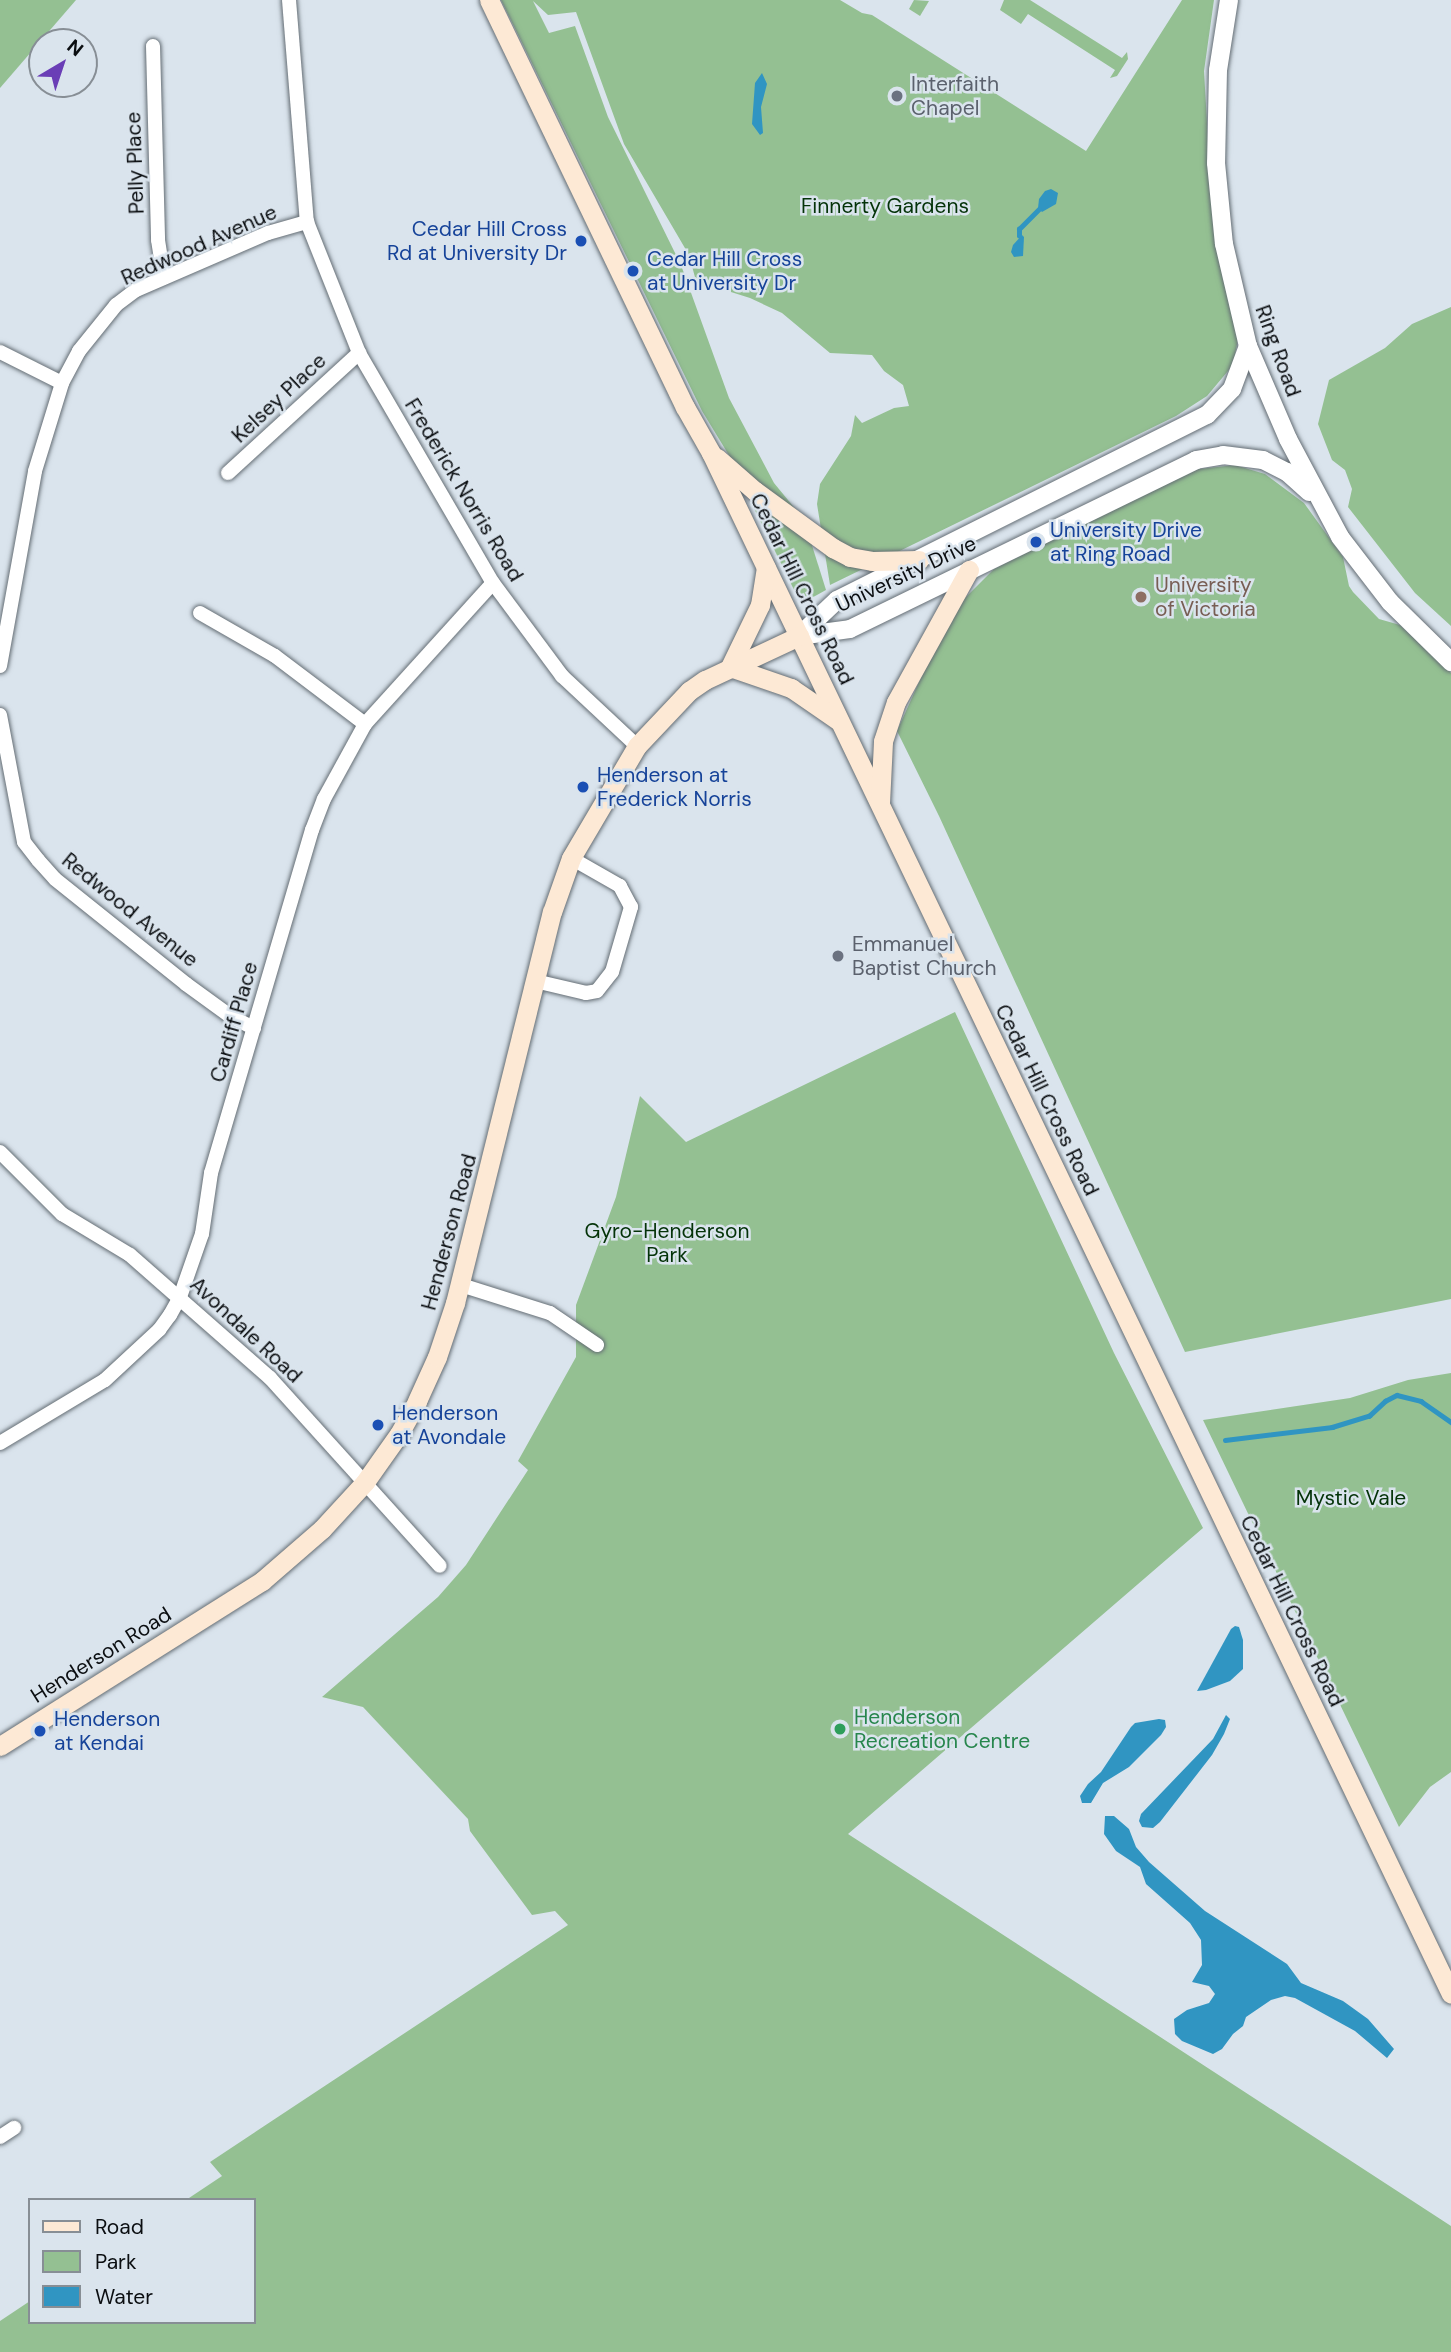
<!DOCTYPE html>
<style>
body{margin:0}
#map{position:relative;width:1451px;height:2352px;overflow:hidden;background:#dae4ed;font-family:"DM Sans",sans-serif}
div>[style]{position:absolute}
.green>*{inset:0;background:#94c092}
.water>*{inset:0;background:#3095c2}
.stream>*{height:4.5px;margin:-2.25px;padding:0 2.25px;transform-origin:2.25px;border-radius:2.25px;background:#3095c2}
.roads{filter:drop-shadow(0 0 2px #646d74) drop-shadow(0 0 2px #646d74)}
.minor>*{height:14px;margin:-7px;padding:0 7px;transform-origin:7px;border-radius:7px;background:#fff}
.tertiary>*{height:18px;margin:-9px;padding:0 9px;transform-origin:9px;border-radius:9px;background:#fff}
.secondary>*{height:19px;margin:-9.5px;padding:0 9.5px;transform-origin:9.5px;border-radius:9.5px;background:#fde9d5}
.dots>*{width:19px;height:19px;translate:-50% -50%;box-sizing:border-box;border:4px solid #dae4ed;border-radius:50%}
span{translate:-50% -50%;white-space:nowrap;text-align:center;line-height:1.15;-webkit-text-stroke:5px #dae4ed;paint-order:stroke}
.worship-label{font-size:21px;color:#5b616d}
.left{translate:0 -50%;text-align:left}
.street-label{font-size:21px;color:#0b0e11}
.park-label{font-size:21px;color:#043308}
.transit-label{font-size:21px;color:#164399}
.right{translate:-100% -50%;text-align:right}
.education-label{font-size:21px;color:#785e54}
.leisure-label{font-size:21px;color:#27864d}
.legend{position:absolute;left:28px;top:2198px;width:228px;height:126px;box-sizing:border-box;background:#dae4ed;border:2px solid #878e95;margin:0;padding:9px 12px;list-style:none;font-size:21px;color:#0b0e11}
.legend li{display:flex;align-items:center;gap:14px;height:35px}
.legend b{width:35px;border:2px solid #878e95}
.north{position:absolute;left:28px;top:28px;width:70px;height:70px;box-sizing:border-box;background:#dae4ed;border:2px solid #878e95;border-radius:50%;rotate:39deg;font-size:19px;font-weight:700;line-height:28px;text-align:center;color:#0b0e11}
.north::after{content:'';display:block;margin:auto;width:24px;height:32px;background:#6a3eb6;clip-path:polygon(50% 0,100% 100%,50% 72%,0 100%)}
</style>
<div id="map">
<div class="green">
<div style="clip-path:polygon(0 0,76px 0,0 88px)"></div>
<div style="clip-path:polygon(501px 0,840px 0,862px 13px,872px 15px,1086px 151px,1182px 0,1214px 0,1204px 71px,1209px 157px,1238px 339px,1233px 365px,1207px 396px,1176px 416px,830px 585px,817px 504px,820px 484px,851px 436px,855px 415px,862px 423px,894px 408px,909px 406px,903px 385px,884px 371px,872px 355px,830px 353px,782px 313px,750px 298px,696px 281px,689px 255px,624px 144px,576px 12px,548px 15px,533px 1px,549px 33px,575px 26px,608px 117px,681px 265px,729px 398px,774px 483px,797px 511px,795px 514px,730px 457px,702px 411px)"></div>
<div style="clip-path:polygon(914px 0,929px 1px,920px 16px,909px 9px)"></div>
<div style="clip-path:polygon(1004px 0,1030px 0,1122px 58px,1127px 52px,1128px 59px,1117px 76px,1110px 78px,1115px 70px,1028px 14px,1021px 24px,1000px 10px)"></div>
<div style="clip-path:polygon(1451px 307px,1451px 626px,1415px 593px,1348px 507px,1352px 489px,1345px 470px,1332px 460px,1318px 424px,1329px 380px,1385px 348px,1412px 324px)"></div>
<div style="clip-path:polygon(1235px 465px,1265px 474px,1304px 503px,1343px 557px,1349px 586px,1353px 592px,1379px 619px,1400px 625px,1451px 673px,1451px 1299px,1185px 1352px,939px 816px,897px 731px,950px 613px,994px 569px,1183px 474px,1199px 469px)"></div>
<div style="clip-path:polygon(749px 498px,810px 539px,826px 590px,806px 601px,797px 596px)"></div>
<div style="clip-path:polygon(955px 1012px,1114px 1353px,1203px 1528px,848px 1834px,1451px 2226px,1451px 2352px,0 2352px,0 2321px,30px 2301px,30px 2322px,254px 2322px,254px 2200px,186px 2200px,222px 2176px,210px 2162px,568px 1925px,555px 1911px,532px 1915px,470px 1831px,468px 1819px,363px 1707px,322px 1697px,438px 1597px,466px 1565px,528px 1470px,518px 1461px,576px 1357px,576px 1305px,616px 1197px,640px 1096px,686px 1142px)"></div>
<div style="clip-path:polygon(1451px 1373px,1451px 1772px,1430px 1787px,1399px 1827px,1203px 1420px,1350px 1398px,1408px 1380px)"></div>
</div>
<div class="water">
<div style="clip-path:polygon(762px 73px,767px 84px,761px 107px,763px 133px,760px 135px,752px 124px,755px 83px)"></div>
<div style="clip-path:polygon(1051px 189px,1058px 193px,1056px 204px,1042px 212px,1038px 208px,1039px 199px,1045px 191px)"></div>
<div style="clip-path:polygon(1022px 235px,1024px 237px,1023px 256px,1014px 257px,1011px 252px,1013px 245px)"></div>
<div style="clip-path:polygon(1235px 1626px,1239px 1627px,1243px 1640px,1243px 1669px,1230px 1681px,1206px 1690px,1197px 1691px,1231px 1629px)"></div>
<div style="clip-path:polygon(1226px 1715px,1230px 1719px,1224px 1734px,1212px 1755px,1160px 1822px,1153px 1828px,1142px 1827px,1139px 1821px,1141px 1814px,1213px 1739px)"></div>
<div style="clip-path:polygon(1159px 1719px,1165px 1720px,1166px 1727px,1161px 1735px,1129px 1767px,1103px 1783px,1091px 1803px,1082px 1803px,1080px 1796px,1088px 1784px,1101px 1772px,1131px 1727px,1135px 1723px)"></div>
<div style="clip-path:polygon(1105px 1816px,1114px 1816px,1129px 1829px,1136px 1847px,1149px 1862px,1205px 1911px,1287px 1964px,1301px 1983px,1343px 2001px,1368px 2019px,1394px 2049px,1387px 2058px,1355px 2031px,1295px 1998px,1285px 1996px,1271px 2000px,1246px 2017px,1243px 2026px,1233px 2034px,1222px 2049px,1213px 2054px,1182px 2041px,1175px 2034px,1174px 2019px,1187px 2010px,1209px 2003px,1215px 1994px,1209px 1986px,1192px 1982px,1202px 1965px,1201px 1940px,1190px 1923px,1146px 1884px,1140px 1867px,1116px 1851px,1104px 1834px)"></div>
</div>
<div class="stream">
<div style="left:1019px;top:236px;width:7px;rotate:-90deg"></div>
<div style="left:1019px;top:229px;width:28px;rotate:-45deg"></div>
<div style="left:1225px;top:1440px;width:108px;rotate:-6.9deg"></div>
<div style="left:1332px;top:1427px;width:39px;rotate:-17deg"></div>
<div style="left:1369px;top:1416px;width:22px;rotate:-43deg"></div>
<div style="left:1385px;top:1401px;width:13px;rotate:-27deg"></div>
<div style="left:1397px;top:1395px;width:25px;rotate:14deg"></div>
<div style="left:1421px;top:1401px;width:37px;rotate:35deg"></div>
</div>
<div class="roads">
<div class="minor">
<div style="left:289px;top:0;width:223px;rotate:85.4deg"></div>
<div style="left:307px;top:222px;width:141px;rotate:68.3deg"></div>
<div style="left:359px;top:353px;width:266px;rotate:59.8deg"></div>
<div style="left:493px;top:583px;width:116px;rotate:53.4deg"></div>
<div style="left:562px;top:676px;width:103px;rotate:43deg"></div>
<div style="left:153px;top:46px;width:194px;rotate:88.5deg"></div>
<div style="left:158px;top:240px;width:38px;rotate:81deg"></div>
<div style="left:0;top:352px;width:69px;rotate:26.6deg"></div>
<div style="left:228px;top:473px;width:178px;rotate:-42.5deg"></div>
<div style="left:200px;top:613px;width:86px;rotate:29.8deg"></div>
<div style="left:275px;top:656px;width:113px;rotate:37.1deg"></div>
<div style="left:0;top:666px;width:198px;rotate:-79.8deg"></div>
<div style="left:35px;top:471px;width:92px;rotate:-72.9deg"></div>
<div style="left:62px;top:383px;width:36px;rotate:-62deg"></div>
<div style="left:79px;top:351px;width:59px;rotate:-51.2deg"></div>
<div style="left:116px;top:305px;width:25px;rotate:-37deg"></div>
<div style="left:136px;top:290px;width:144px;rotate:-23.4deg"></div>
<div style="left:268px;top:233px;width:41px;rotate:-15.8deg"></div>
<div style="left:0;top:715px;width:129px;rotate:79.3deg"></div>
<div style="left:24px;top:842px;width:23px;rotate:52deg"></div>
<div style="left:38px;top:860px;width:25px;rotate:48deg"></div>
<div style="left:55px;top:879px;width:168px;rotate:38.7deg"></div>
<div style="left:186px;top:984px;width:54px;rotate:36deg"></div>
<div style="left:230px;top:1016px;width:27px;rotate:27deg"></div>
<div style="left:535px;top:981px;width:52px;rotate:13.2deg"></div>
<div style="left:586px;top:993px;width:11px;rotate:-10deg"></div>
<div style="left:597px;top:991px;width:24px;rotate:-52deg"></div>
<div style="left:612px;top:972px;width:68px;rotate:-73.7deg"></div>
<div style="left:631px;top:907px;width:24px;rotate:-118deg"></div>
<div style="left:620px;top:886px;width:56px;rotate:-150.3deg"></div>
<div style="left:0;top:1152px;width:88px;rotate:45deg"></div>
<div style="left:62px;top:1214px;width:79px;rotate:31.1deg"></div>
<div style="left:130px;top:1255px;width:186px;rotate:41.3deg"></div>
<div style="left:270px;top:1378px;width:253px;rotate:47.9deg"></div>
<div style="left:461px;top:1285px;width:93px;rotate:17.5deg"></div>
<div style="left:550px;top:1313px;width:57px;rotate:34.2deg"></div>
<div style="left:0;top:1443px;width:122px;rotate:-31deg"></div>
<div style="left:105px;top:1380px;width:74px;rotate:-42.8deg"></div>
<div style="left:159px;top:1330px;width:19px;rotate:-54deg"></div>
<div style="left:170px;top:1315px;width:21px;rotate:-61deg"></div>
<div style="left:180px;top:1297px;width:67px;rotate:-70.8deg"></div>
<div style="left:202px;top:1234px;width:62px;rotate:-81.6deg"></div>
<div style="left:211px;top:1173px;width:358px;rotate:-73.6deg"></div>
<div style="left:312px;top:830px;width:33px;rotate:-69deg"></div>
<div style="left:324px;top:799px;width:85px;rotate:-61.3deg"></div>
<div style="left:365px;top:724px;width:190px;rotate:-47.8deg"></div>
<div style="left:0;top:2137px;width:17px;rotate:-33deg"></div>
</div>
<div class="tertiary">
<div style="left:1229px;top:0;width:71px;rotate:98.9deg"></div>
<div style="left:1218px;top:70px;width:93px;rotate:91.2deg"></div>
<div style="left:1216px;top:163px;width:81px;rotate:84.4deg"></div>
<div style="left:1224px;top:244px;width:105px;rotate:76.8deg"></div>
<div style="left:1248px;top:346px;width:101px;rotate:66.7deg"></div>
<div style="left:1288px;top:439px;width:111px;rotate:62deg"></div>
<div style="left:1340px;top:537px;width:82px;rotate:52.4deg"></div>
<div style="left:1390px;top:602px;width:86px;rotate:44.5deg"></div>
<div style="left:799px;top:636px;width:51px;rotate:-7.8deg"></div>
<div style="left:850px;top:629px;width:385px;rotate:-26deg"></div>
<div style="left:1196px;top:460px;width:27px;rotate:-10deg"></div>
<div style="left:1223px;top:455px;width:40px;rotate:7.1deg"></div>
<div style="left:1263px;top:460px;width:27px;rotate:27deg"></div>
<div style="left:1287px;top:472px;width:30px;rotate:42deg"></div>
<div style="left:799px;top:636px;width:52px;rotate:-43.5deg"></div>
<div style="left:837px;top:600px;width:414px;rotate:-26.6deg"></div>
<div style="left:1207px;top:415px;width:36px;rotate:-46deg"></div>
<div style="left:1232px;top:389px;width:46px;rotate:-69.6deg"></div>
</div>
<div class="secondary">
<div style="left:489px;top:0;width:452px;rotate:64.3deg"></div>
<div style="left:685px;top:407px;width:53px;rotate:60.5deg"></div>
<div style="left:711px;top:453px;width:1709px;rotate:64.35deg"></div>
<div style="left:717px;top:458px;width:50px;rotate:41deg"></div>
<div style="left:755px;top:491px;width:97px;rotate:36.2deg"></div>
<div style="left:833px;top:548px;width:19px;rotate:28deg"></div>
<div style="left:850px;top:557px;width:22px;rotate:10deg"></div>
<div style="left:872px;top:561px;width:47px;rotate:-1.2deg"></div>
<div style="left:730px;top:667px;width:65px;rotate:19deg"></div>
<div style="left:791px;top:688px;width:58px;rotate:34.5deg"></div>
<div style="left:730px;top:667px;width:69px;rotate:-64.2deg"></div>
<div style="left:760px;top:605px;width:38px;rotate:-81deg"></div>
<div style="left:880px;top:803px;width:62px;rotate:-87.2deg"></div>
<div style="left:883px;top:741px;width:41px;rotate:-71.6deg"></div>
<div style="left:896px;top:702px;width:151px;rotate:-61.1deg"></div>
<div style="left:0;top:1746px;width:310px;rotate:-32.2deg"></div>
<div style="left:262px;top:1581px;width:79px;rotate:-40.9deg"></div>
<div style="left:322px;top:1529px;width:64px;rotate:-47.5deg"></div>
<div style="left:365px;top:1482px;width:59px;rotate:-54.7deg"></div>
<div style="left:399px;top:1434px;width:38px;rotate:-61deg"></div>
<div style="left:417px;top:1401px;width:48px;rotate:-65.6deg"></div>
<div style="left:437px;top:1357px;width:57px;rotate:-71.6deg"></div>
<div style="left:455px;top:1303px;width:403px;rotate:-76.1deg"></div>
<div style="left:552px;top:912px;width:57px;rotate:-70.6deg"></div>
<div style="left:571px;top:858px;width:130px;rotate:-59.5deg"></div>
<div style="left:637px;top:746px;width:76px;rotate:-46.6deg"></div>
<div style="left:689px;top:691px;width:19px;rotate:-35deg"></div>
<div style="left:705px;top:680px;width:104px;rotate:-25.1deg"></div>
</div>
</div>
<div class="dots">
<div style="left:897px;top:96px;background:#6b7280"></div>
<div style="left:581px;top:241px;background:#1a4fb4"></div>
<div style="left:633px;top:271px;background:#1a4fb4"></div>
<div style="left:1036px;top:542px;background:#1a4fb4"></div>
<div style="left:1141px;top:597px;background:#8d6e63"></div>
<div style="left:583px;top:787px;background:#1a4fb4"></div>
<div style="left:838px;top:956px;background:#6b7280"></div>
<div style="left:378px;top:1425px;background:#1a4fb4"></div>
<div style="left:840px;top:1729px;background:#2e9e5b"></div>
<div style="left:40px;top:1731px;background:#1a4fb4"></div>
</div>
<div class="worship-label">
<span class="left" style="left:911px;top:96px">Interfaith<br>Chapel</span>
<span class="left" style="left:852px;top:956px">Emmanuel<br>Baptist Church</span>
</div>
<div class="street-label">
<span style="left:135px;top:163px;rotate:-92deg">Pelly Place</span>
<span style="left:199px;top:245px;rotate:-24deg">Redwood Avenue</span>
<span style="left:1278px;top:351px;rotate:70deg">Ring Road</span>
<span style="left:279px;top:398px;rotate:-43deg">Kelsey Place</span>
<span style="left:464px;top:490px;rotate:59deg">Frederick Norris Road</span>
<span style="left:906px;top:574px;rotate:-25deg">University Drive</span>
<span style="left:802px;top:589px;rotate:64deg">Cedar Hill Cross Road</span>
<span style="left:130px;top:910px;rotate:39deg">Redwood Avenue</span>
<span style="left:234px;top:1022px;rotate:-74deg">Cardiff Place</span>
<span style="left:1047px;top:1100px;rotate:64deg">Cedar Hill Cross Road</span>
<span style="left:449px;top:1232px;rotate:-75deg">Henderson Road</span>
<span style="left:246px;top:1330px;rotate:43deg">Avondale Road</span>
<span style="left:1292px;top:1611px;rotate:64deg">Cedar Hill Cross Road</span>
<span style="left:101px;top:1655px;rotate:-32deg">Henderson Road</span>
</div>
<div class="park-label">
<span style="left:885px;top:206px">Finnerty Gardens</span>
<span style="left:667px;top:1243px">Gyro-Henderson<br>Park</span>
<span style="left:1351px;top:1498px">Mystic Vale</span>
</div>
<div class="transit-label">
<span class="right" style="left:567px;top:241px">Cedar Hill Cross<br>Rd at University Dr</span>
<span class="left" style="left:647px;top:271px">Cedar Hill Cross<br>at University Dr</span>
<span class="left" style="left:1050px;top:542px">University Drive<br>at Ring Road</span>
<span class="left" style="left:597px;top:787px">Henderson at<br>Frederick Norris</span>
<span class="left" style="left:392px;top:1425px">Henderson<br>at Avondale</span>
<span class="left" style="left:54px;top:1731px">Henderson<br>at Kendai</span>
</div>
<div class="education-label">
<span class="left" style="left:1155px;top:597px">University<br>of Victoria</span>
</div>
<div class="leisure-label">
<span class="left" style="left:854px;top:1729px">Henderson<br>Recreation Centre</span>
</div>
<ul class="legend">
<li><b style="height:9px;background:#fde9d5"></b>Road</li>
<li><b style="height:19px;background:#94c092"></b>Park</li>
<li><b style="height:19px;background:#3095c2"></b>Water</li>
</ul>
<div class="north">N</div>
</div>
